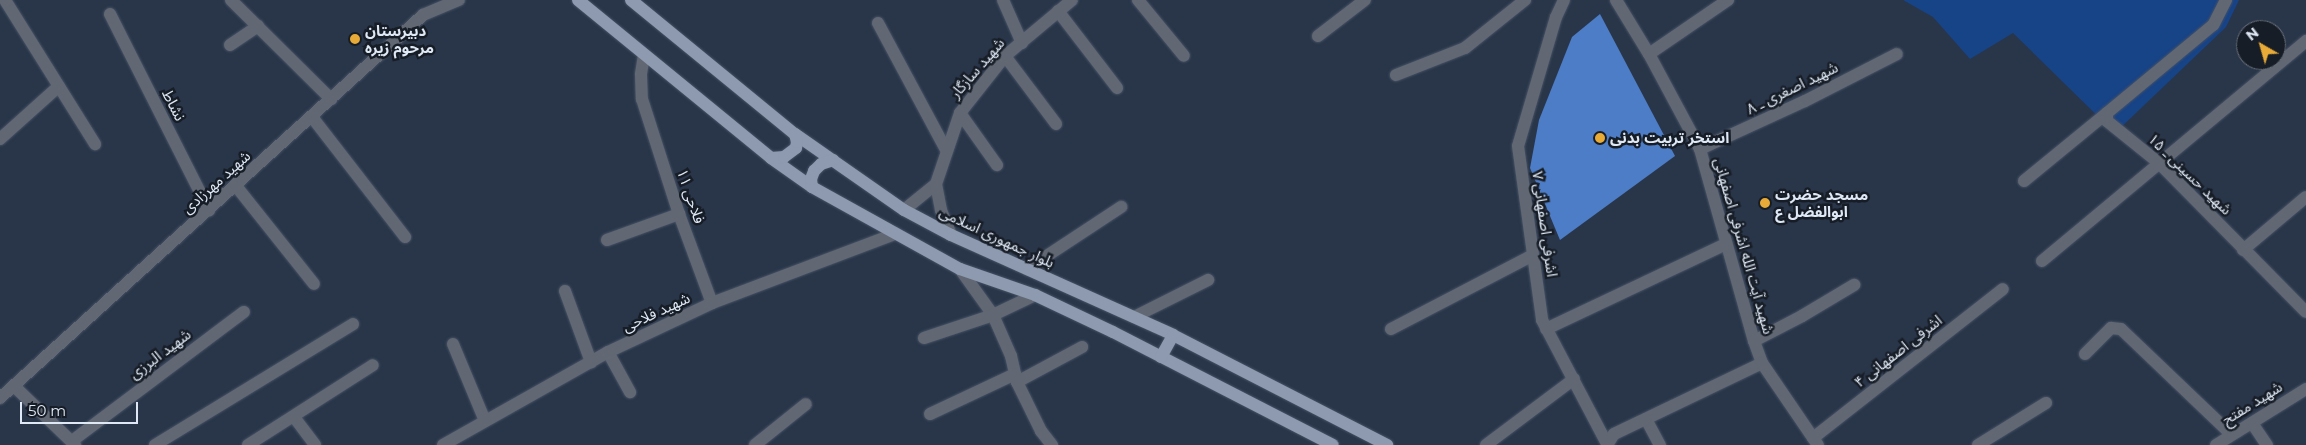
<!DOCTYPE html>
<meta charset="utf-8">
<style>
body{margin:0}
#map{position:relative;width:2306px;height:445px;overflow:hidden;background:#29364a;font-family:Montserrat,"Noto Sans Arabic",sans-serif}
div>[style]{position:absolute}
.green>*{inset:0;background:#174387}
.water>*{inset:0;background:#4d7dc7}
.roads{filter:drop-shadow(0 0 1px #465265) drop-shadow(0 0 1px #465265)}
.minor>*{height:12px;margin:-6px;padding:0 6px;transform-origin:6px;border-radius:6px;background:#626873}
.major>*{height:12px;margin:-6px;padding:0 6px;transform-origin:6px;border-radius:6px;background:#8d9aaf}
.dots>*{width:14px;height:14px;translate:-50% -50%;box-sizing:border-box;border:2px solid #171d26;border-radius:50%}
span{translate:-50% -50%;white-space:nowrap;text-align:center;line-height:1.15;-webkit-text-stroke:5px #171d26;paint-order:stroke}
.poi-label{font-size:15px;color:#dfe8f5;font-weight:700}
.left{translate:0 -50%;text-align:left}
.street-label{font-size:15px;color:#dfe8f5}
.north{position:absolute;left:2236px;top:20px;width:50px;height:50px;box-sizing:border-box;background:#171d26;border:1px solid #676e79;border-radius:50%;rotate:322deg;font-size:14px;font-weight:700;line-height:20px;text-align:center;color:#dfe8f5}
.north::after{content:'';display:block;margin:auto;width:18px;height:22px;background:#e8ab37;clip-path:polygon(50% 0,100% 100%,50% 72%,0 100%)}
.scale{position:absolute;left:20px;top:402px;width:118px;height:22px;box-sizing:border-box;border:2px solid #dfe8f5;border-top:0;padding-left:6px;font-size:15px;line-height:18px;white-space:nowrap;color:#dfe8f5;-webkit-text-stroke:4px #171d26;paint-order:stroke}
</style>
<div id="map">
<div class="green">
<div style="clip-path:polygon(1903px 0,2239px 0,2226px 27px,2115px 133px,2013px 33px,1970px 59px,1933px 17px)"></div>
</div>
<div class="water">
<div style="clip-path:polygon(1600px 14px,1675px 156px,1560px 240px,1530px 168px,1539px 120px,1572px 37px)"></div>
</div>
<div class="roads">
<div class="minor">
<div style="left:5px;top:0;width:170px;rotate:58deg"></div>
<div style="left:231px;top:0;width:141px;rotate:44.7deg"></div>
<div style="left:1003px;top:0;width:47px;rotate:66.2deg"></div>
<div style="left:1138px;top:0;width:72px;rotate:50.6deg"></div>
<div style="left:1564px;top:0;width:19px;rotate:115deg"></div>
<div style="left:1556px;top:17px;width:134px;rotate:106.4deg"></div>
<div style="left:1518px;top:146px;width:176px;rotate:82.1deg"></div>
<div style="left:1542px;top:320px;width:140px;rotate:62.3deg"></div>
<div style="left:1616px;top:0;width:63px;rotate:58.6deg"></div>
<div style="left:1649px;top:54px;width:108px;rotate:61.8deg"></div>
<div style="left:1700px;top:149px;width:199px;rotate:74.3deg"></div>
<div style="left:1754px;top:341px;width:23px;rotate:70deg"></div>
<div style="left:1762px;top:363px;width:99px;rotate:55.7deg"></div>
<div style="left:2226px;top:0;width:28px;rotate:117deg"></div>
<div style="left:2213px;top:25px;width:138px;rotate:140.3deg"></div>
<div style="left:2107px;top:113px;width:8px;rotate:90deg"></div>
<div style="left:2107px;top:121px;width:67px;rotate:38.9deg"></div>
<div style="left:2159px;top:163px;width:209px;rotate:45.4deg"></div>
<div style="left:1058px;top:11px;width:97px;rotate:52.5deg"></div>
<div style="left:110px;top:14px;width:220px;rotate:63.2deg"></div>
<div style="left:878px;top:23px;width:144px;rotate:61.8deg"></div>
<div style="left:1318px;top:36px;width:59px;rotate:-37.5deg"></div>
<div style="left:230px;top:45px;width:34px;rotate:-34deg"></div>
<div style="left:1649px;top:54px;width:96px;rotate:-34.4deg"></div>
<div style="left:644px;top:55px;width:20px;rotate:99deg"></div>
<div style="left:641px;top:75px;width:24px;rotate:88deg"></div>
<div style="left:642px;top:99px;width:121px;rotate:72.2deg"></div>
<div style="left:679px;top:214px;width:95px;rotate:69.7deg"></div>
<div style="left:1005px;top:56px;width:85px;rotate:53.1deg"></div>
<div style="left:1396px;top:75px;width:74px;rotate:-21.4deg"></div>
<div style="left:1465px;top:48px;width:77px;rotate:-38.7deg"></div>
<div style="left:960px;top:113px;width:64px;rotate:54.6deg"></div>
<div style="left:312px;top:117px;width:152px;rotate:52.2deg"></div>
<div style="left:0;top:139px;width:79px;rotate:-41.9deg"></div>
<div style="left:1700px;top:149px;width:115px;rotate:-24.6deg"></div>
<div style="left:1805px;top:101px;width:103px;rotate:-27.1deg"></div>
<div style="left:2024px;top:181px;width:107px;rotate:-39.3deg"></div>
<div style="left:236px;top:186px;width:125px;rotate:51.5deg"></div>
<div style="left:904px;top:210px;width:41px;rotate:-39.1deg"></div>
<div style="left:951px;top:235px;width:27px;rotate:-112deg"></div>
<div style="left:941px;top:210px;width:26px;rotate:-101deg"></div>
<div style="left:936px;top:184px;width:75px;rotate:-71.3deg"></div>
<div style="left:960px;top:113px;width:73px;rotate:-51.7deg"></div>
<div style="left:1005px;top:56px;width:87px;rotate:-39.9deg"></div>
<div style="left:607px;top:240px;width:77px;rotate:-19.9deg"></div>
<div style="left:2243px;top:250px;width:82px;rotate:-40.1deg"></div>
<div style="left:2042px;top:261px;width:344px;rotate:-39.8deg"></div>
<div style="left:960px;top:269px;width:57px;rotate:54.3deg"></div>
<div style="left:993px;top:315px;width:45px;rotate:66.3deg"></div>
<div style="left:1011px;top:356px;width:27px;rotate:77deg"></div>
<div style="left:1017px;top:382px;width:55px;rotate:63.9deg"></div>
<div style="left:1041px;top:431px;width:18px;rotate:52deg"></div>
<div style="left:1027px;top:269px;width:113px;rotate:-33.4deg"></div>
<div style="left:565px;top:291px;width:76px;rotate:69.9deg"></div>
<div style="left:1134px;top:317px;width:83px;rotate:-26.6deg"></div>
<div style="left:1391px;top:329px;width:160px;rotate:-27.5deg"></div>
<div style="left:1546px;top:329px;width:199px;rotate:-25.3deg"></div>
<div style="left:924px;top:338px;width:73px;rotate:-18.4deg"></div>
<div style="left:993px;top:315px;width:47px;rotate:-25.5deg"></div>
<div style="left:1754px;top:341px;width:54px;rotate:-27.5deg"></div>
<div style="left:1802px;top:316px;width:61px;rotate:-30.8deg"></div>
<div style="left:453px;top:344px;width:83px;rotate:67.4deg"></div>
<div style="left:608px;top:352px;width:46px;rotate:61.2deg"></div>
<div style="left:2085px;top:354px;width:37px;rotate:-45deg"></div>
<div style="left:2111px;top:328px;width:10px;rotate:6deg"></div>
<div style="left:2121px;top:329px;width:153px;rotate:43.7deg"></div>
<div style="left:1017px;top:382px;width:74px;rotate:-28.3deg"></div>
<div style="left:14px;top:386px;width:85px;rotate:44deg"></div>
<div style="left:0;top:398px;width:571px;rotate:-42.16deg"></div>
<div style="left:423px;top:15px;width:39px;rotate:-23deg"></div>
<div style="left:930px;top:414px;width:94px;rotate:-25.2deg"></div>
<div style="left:294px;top:417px;width:35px;rotate:53deg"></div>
<div style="left:1646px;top:419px;width:30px;rotate:62deg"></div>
<div style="left:2252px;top:423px;width:27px;rotate:56deg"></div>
<div style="left:1813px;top:438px;width:241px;rotate:-38.1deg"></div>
<div style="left:72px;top:441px;width:215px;rotate:-36.9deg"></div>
<div style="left:155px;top:445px;width:232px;rotate:-31.4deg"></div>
<div style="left:248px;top:445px;width:148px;rotate:-32.6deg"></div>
<div style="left:443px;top:445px;width:189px;rotate:-29.4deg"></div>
<div style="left:608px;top:352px;width:115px;rotate:-25.2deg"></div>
<div style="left:712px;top:303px;width:196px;rotate:-20.7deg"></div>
<div style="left:755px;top:445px;width:65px;rotate:-38.8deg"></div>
<div style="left:1486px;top:445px;width:110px;rotate:-36.9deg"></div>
<div style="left:1607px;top:445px;width:13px;rotate:-58deg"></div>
<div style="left:1614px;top:434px;width:164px;rotate:-25.6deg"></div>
<div style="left:1978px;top:445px;width:80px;rotate:-31.7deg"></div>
<div style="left:2216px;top:445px;width:106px;rotate:-31.9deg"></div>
</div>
<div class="major">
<div style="left:578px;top:0;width:249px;rotate:39.3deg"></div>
<div style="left:771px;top:158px;width:50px;rotate:35.3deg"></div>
<div style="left:812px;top:187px;width:169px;rotate:29deg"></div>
<div style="left:960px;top:269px;width:79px;rotate:19.1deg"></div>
<div style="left:1035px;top:295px;width:86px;rotate:25.4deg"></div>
<div style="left:1113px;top:332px;width:247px;rotate:27.2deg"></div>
<div style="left:631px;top:0;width:212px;rotate:39.3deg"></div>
<div style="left:795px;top:134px;width:133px;rotate:34.9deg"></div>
<div style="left:904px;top:210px;width:53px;rotate:28deg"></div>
<div style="left:951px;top:235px;width:243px;rotate:24.2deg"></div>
<div style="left:1173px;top:335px;width:241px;rotate:27.2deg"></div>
<div style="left:771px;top:158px;width:13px;rotate:-4deg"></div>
<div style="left:784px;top:157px;width:15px;rotate:-37deg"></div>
<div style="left:796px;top:148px;width:6px;rotate:-81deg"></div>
<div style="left:797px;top:142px;width:8px;rotate:-104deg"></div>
<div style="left:812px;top:187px;width:8px;rotate:-97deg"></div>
<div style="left:811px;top:179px;width:9px;rotate:-69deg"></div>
<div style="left:814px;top:171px;width:10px;rotate:-45deg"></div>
<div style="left:821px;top:164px;width:13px;rotate:-18deg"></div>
<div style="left:1161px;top:357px;width:25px;rotate:-61deg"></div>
</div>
</div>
<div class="dots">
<div style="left:355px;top:39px;background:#e8ab37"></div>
<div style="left:1600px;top:138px;background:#e8ab37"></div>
<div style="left:1765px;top:203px;background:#e8ab37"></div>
</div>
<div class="poi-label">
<span class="left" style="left:365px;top:39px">دبیرستان<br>مرحوم زیره</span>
<span class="left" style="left:1610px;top:138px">استخر تربیت بدنی</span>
<span class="left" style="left:1775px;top:203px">مسجد حضرت<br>ابوالفضل ع</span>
</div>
<div class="street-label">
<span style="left:977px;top:68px;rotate:-49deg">شهید سازگار</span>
<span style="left:1792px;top:88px;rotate:-26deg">شهید اصغری ـ ۸</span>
<span style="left:174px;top:105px;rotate:63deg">نشاط</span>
<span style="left:2190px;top:174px;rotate:44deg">شهید حسینی ـ ۱۵</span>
<span style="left:216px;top:182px;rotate:-42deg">شهید مهرزادی</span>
<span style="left:691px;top:196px;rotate:71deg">فلاحی ۱۱</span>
<span style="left:1545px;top:224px;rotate:82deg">اشرفی اصفهانی ۷</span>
<span style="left:997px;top:237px;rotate:25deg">بلوار جمهوری اسلامی</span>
<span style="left:1744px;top:246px;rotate:74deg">شهید آیت الله اشرفی اصفهانی</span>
<span style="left:656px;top:312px;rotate:-25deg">شهید فلاحی</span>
<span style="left:1898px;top:351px;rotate:-38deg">اشرفی اصفهانی ۴</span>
<span style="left:160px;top:354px;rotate:-37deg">شهید البرزی</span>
<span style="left:2252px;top:403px;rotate:-32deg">شهید مفتح</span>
</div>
<div class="north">N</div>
<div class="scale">50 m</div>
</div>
